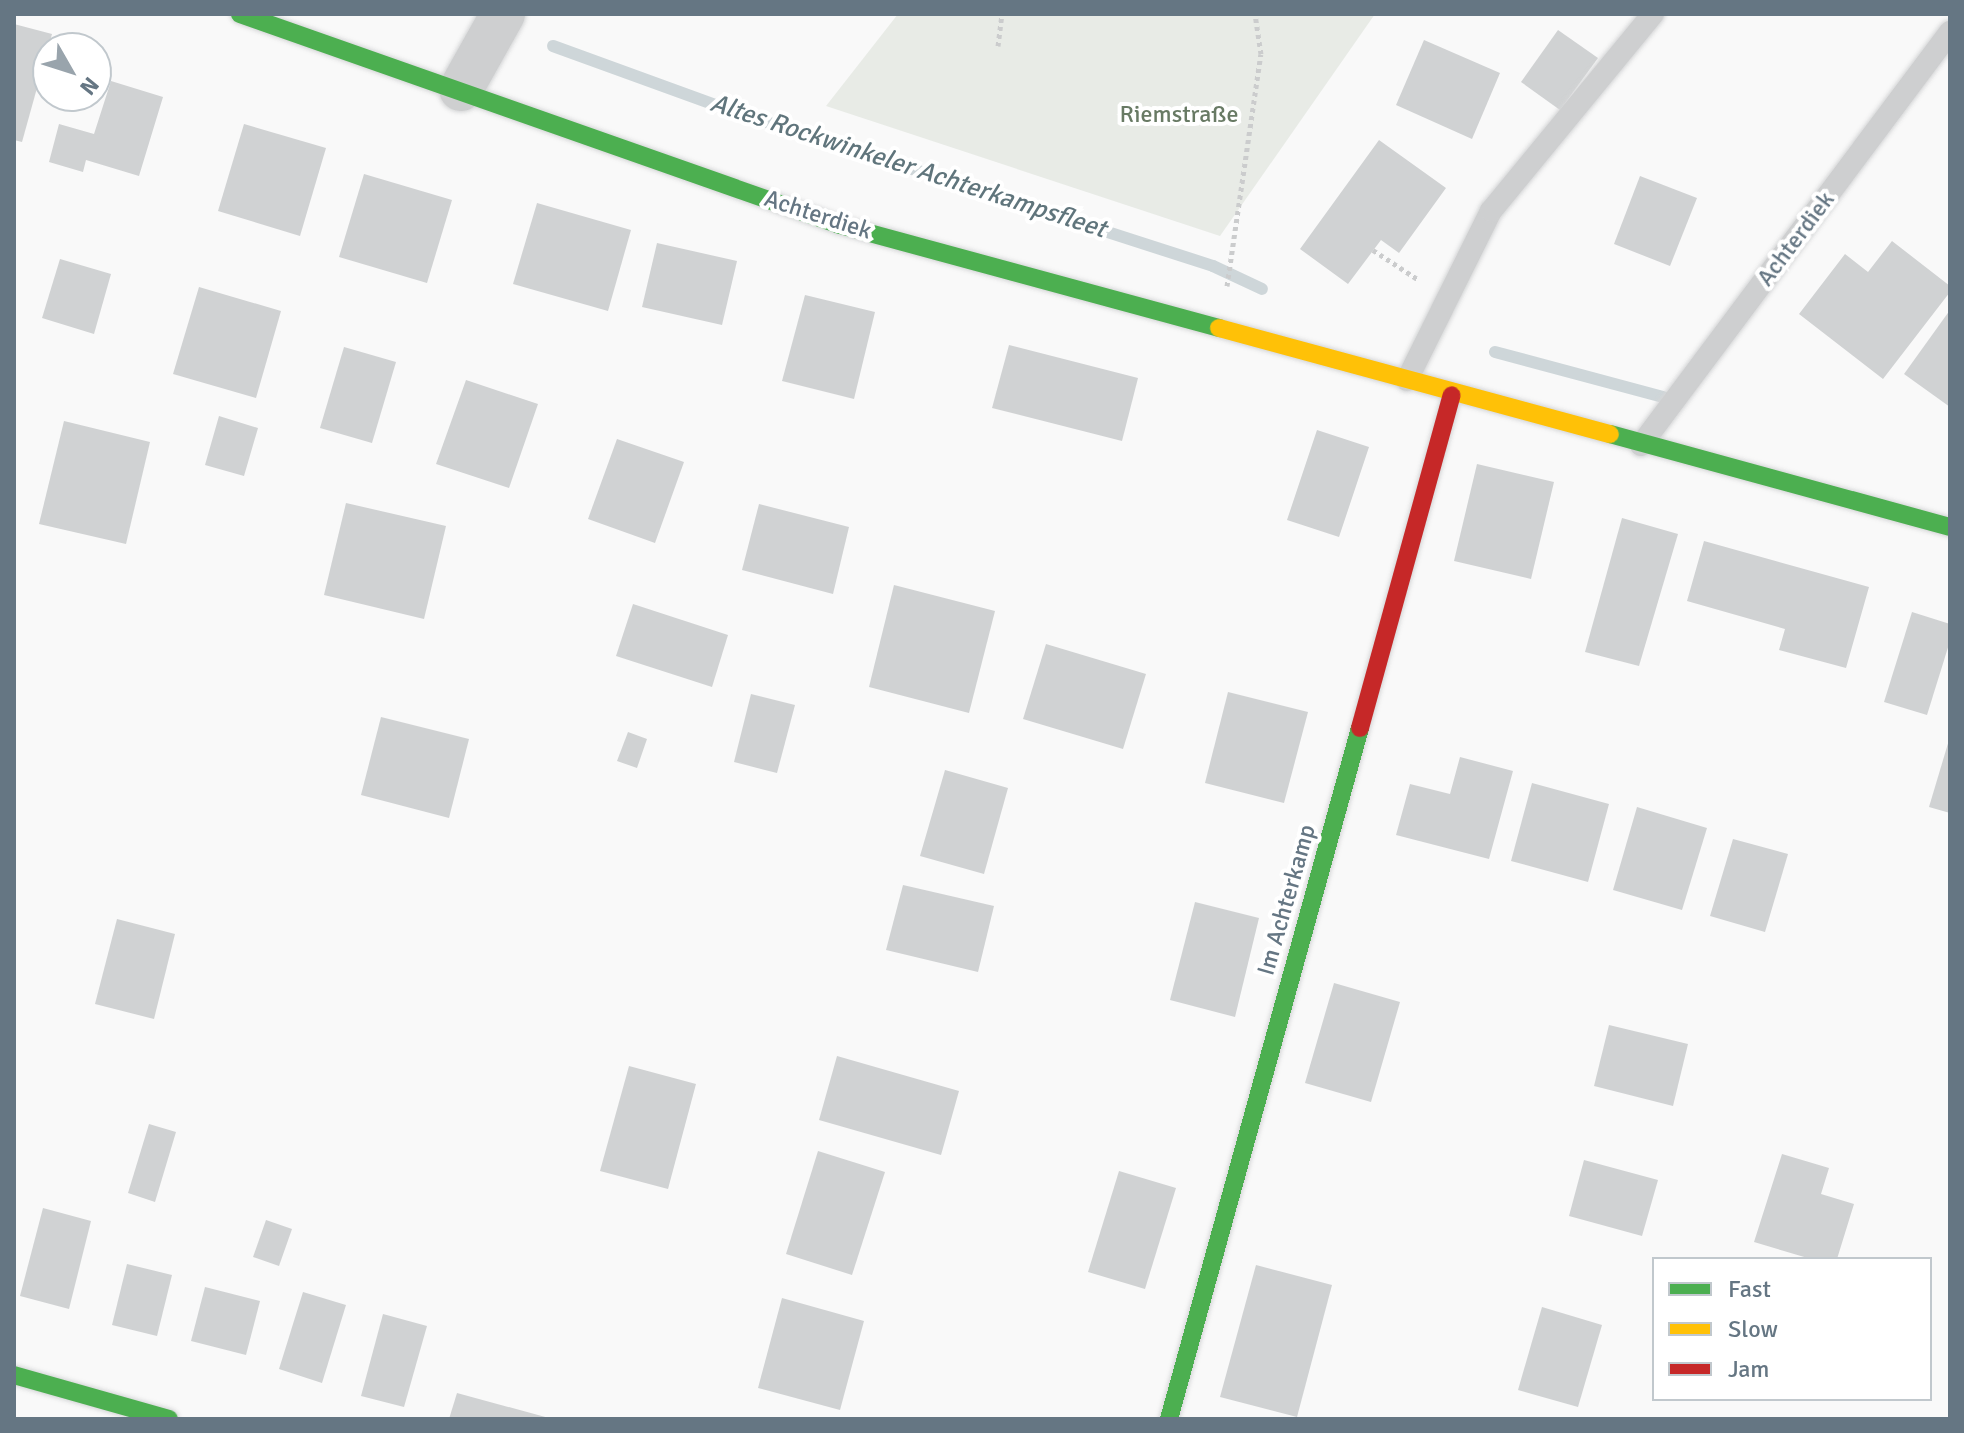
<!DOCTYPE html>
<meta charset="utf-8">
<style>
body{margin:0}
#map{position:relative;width:1964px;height:1433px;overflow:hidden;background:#f9f9f9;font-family:Signika,sans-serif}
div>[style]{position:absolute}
.green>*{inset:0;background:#e8ebe6}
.stream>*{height:12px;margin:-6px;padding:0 6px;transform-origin:6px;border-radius:6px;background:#ced6d9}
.building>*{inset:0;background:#d0d2d3}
.path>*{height:5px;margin-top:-2.5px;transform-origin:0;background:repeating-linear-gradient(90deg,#cbcccd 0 4px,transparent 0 8px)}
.roads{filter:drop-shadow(0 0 2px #d5d6d7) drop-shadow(0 0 2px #d5d6d7)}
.lane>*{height:22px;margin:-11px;padding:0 11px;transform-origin:11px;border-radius:11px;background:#cecfd0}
.street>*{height:44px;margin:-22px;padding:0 22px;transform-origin:22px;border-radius:22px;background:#cecfd0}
.fast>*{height:18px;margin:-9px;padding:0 9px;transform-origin:9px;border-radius:9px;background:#4caf50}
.slow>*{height:18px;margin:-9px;padding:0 9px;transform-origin:9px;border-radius:9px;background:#ffc107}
.jam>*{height:18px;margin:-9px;padding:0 9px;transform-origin:9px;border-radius:9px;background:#c62828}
span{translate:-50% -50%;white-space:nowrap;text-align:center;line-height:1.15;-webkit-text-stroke:8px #fff;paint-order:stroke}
.park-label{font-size:24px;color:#687a64}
.street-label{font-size:24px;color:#657683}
.water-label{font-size:26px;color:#60757c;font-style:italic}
.frame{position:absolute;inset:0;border:16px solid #657683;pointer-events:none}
.legend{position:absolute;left:1652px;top:1257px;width:280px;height:144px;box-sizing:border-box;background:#fff;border:2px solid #c1c8cd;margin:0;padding:10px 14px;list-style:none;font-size:24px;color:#657683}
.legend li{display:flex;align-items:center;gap:16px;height:40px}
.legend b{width:40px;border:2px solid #c1c8cd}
.north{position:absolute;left:32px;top:32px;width:80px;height:80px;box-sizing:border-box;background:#fff;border:2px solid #c1c8cd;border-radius:50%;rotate:129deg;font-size:22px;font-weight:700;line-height:32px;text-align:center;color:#657683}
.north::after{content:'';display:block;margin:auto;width:28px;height:36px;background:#99a4ac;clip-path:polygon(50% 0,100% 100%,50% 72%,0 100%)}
</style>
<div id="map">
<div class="green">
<div style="clip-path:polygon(898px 14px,1375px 14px,1220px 236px,826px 106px)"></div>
</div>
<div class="stream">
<div style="left:553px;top:46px;width:190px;rotate:20deg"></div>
<div style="left:732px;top:111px;width:505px;rotate:17.86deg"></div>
<div style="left:1213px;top:266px;width:54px;rotate:25.1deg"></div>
<div style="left:1495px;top:352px;width:174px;rotate:15deg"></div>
</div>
<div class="building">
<div style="clip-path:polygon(14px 24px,52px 34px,22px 142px,14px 140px)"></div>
<div style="clip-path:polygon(1558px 30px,1598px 58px,1560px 110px,1521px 82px)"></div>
<div style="clip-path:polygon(1424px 40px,1500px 73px,1472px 139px,1396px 105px)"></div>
<div style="clip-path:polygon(111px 81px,163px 97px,139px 176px,86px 160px,83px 172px,49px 162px,59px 124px,94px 134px)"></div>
<div style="clip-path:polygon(244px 124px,326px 148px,300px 236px,218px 211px)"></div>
<div style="clip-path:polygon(1379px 140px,1446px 188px,1399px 253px,1381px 240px,1348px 284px,1300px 249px)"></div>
<div style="clip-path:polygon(364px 174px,452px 200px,427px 283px,339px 257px)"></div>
<div style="clip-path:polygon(1640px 176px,1697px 198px,1670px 266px,1614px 244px)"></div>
<div style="clip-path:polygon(537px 203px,631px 230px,608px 311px,513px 284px)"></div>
<div style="clip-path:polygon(1892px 241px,1950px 286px,1950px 292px,1883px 379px,1799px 314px,1845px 254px,1868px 272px)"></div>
<div style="clip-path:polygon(657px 243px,737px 261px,722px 325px,642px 307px)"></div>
<div style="clip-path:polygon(60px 259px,111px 274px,94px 334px,42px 318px)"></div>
<div style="clip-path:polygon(199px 287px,281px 311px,256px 398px,173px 374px)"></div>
<div style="clip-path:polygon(805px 295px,875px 312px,854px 399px,782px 381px)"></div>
<div style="clip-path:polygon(1950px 310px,1950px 407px,1904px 374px)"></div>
<div style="clip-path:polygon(1009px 345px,1138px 378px,1122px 441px,992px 408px)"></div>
<div style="clip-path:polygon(344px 347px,396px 362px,372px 443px,320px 428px)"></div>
<div style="clip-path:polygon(466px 380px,538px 404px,509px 488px,436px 464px)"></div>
<div style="clip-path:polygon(219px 416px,258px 428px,244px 476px,205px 465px)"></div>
<div style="clip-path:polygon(64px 421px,150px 442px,126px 544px,39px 524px)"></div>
<div style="clip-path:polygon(1317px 430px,1369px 447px,1339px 537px,1287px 520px)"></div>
<div style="clip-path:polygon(617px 439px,684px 462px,655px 543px,588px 519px)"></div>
<div style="clip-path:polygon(1477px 464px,1554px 482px,1531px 579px,1454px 561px)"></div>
<div style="clip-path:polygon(346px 503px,446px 526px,424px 619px,324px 595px)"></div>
<div style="clip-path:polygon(759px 504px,849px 527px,833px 594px,742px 570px)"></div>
<div style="clip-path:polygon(1622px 518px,1678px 534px,1639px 666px,1585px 652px)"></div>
<div style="clip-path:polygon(1704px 541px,1869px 587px,1846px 668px,1779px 650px,1785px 629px,1687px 601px)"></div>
<div style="clip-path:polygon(894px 585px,995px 611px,969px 713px,869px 687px)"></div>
<div style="clip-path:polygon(633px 604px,728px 635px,712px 687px,616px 656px)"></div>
<div style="clip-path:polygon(1912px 612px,1950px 624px,1950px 641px,1927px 715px,1884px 702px)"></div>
<div style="clip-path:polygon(1046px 644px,1146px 674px,1123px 749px,1023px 719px)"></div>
<div style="clip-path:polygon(1228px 692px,1308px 712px,1284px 803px,1205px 783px)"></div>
<div style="clip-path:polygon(751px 694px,795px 705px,777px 773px,734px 762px)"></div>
<div style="clip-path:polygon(381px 717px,469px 739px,449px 818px,361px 795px)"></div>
<div style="clip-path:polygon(628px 732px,647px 739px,637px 768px,617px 761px)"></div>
<div style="clip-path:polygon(1949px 740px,1950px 740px,1950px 813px,1929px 807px)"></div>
<div style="clip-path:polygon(1460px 757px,1513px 771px,1489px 859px,1396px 835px,1410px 784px,1450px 794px)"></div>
<div style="clip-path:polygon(945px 770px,1008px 788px,984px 874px,920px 856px)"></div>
<div style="clip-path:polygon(1532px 783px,1609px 804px,1588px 882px,1511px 861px)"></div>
<div style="clip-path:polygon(1637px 807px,1707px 828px,1682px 910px,1613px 890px)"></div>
<div style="clip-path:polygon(1733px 839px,1788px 854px,1765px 932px,1710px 916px)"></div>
<div style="clip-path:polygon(903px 885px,994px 906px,978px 972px,886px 950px)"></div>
<div style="clip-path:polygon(1195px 902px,1259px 918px,1235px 1017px,1170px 1000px)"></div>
<div style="clip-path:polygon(117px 919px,175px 934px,154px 1019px,95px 1004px)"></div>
<div style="clip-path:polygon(1334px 983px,1400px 1002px,1371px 1102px,1305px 1083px)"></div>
<div style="clip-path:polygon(1609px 1025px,1688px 1044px,1673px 1106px,1594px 1086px)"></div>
<div style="clip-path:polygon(837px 1056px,959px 1091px,941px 1155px,819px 1120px)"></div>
<div style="clip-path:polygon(629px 1066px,696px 1084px,668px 1189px,600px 1171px)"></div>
<div style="clip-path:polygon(149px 1124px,176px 1132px,155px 1202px,128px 1193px)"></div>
<div style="clip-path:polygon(818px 1151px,885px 1172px,852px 1275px,786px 1254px)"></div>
<div style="clip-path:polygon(1782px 1154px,1829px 1168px,1821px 1194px,1854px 1204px,1837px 1259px,1811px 1259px,1754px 1242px)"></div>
<div style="clip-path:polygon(1584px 1160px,1658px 1180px,1642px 1236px,1569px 1216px)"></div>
<div style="clip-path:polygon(1119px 1171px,1176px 1188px,1145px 1289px,1088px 1272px)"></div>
<div style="clip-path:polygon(43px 1208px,91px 1221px,69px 1309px,20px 1296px)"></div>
<div style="clip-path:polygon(266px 1220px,292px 1229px,279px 1266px,253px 1257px)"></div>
<div style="clip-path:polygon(127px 1264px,172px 1275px,157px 1336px,112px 1325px)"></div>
<div style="clip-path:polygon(1256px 1265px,1332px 1285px,1297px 1417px,1220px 1397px)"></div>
<div style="clip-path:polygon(205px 1287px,260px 1301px,246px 1355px,191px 1341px)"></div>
<div style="clip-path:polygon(303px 1292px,346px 1305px,322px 1383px,279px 1369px)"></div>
<div style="clip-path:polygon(782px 1298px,864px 1321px,840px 1410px,758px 1388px)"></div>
<div style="clip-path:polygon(1542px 1307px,1602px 1325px,1578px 1407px,1518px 1390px)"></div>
<div style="clip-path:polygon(383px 1314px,427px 1326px,404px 1407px,361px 1396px)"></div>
<div style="clip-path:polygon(457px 1393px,549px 1418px,549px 1419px,449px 1419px)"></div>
</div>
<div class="path">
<div style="left:768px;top:15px;width:1px;rotate:-90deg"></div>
<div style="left:998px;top:46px;width:32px;rotate:-83deg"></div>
<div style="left:1373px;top:250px;width:55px;rotate:33.1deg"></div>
<div style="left:1227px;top:286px;width:234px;rotate:-81.7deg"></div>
<div style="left:1261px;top:54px;width:40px;rotate:-98.5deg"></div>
</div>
<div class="roads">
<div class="lane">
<div style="left:1407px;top:380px;width:189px;rotate:-63.6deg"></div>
<div style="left:1491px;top:211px;width:255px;rotate:-50.6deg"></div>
<div style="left:1641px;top:445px;width:516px;rotate:-53.2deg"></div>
</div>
<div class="street">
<div style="left:461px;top:89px;width:86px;rotate:-60.8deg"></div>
</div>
<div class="fast">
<div style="left:240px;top:14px;width:636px;rotate:19.38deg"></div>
<div style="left:840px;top:225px;width:393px;rotate:15.2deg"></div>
<div style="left:1610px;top:434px;width:352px;rotate:15.3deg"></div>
<div style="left:14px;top:1375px;width:161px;rotate:15.8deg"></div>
<div style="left:1169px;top:1419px;width:717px;rotate:-74.55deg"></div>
</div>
<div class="slow">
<div style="left:1219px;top:328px;width:405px;rotate:15.2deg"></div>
</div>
<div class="jam">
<div style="left:1360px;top:728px;width:345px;rotate:-74.6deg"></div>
</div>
</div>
<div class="park-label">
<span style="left:1179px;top:115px">Riemstraße</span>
</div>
<div class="street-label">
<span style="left:818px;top:215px;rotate:18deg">Achterdiek</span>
<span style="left:1796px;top:239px;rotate:-53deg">Achterdiek</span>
<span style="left:1287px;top:900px;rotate:-74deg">Im Achterkamp</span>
</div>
<div class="water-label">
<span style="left:908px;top:167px;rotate:18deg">Altes Rockwinkeler Achterkampsfleet</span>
</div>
<div class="frame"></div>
<ul class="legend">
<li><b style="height:10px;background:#4caf50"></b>Fast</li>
<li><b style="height:10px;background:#ffc107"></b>Slow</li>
<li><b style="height:10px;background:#c62828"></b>Jam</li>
</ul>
<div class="north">N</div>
</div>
